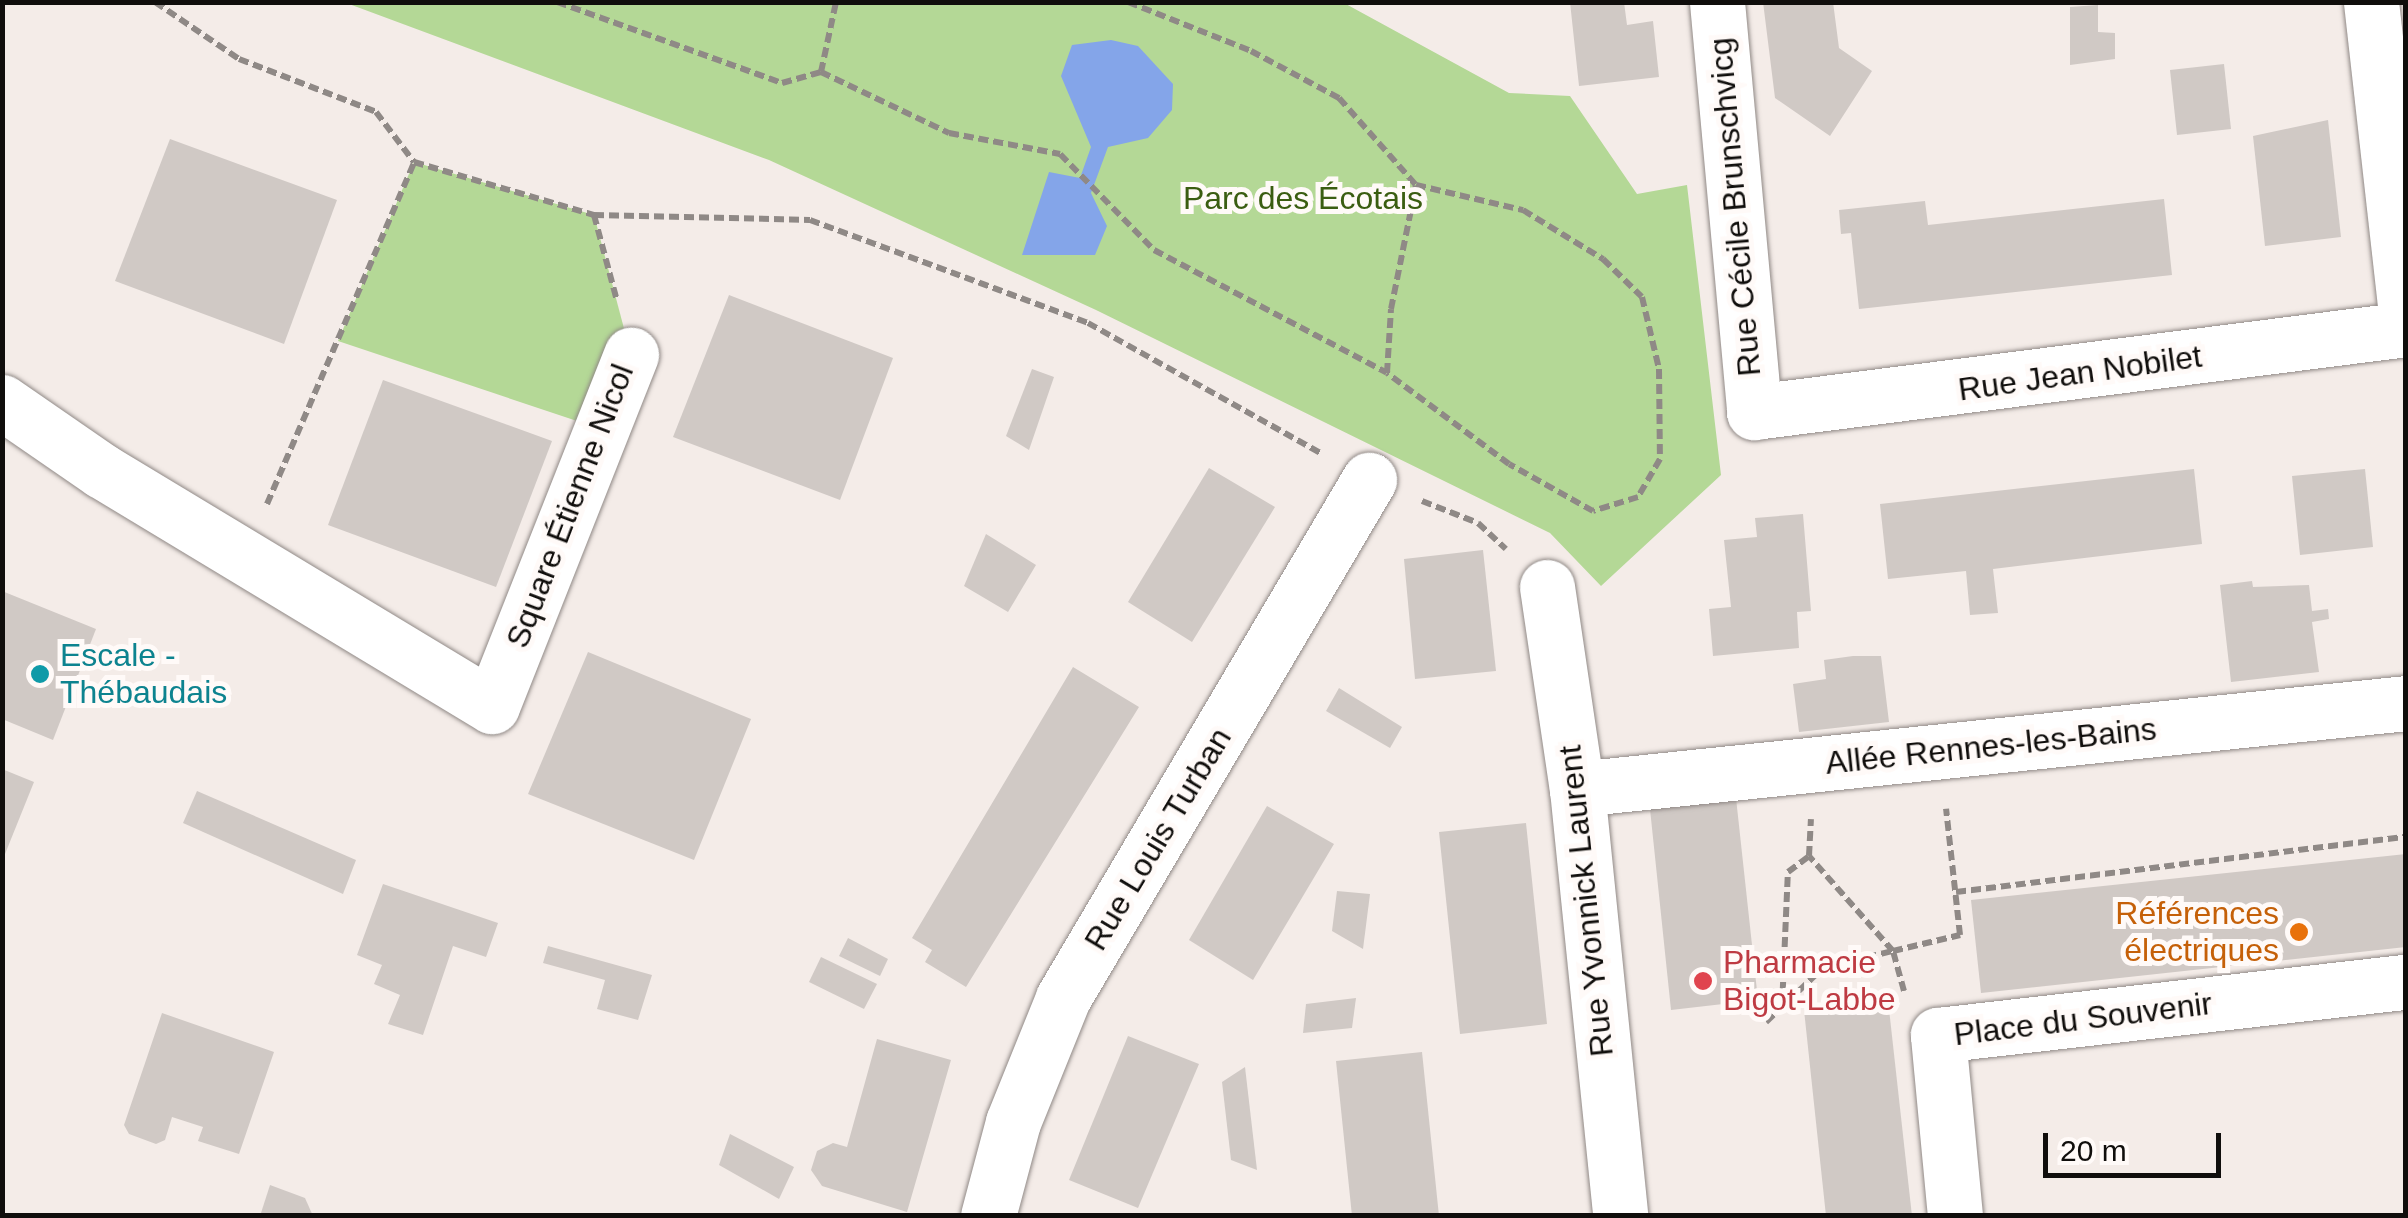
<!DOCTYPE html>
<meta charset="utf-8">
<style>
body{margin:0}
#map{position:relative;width:2408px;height:1218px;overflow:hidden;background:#f4ece8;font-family:Arial,sans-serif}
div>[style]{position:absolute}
.green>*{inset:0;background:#b4d896}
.water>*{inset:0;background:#84a5e9}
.building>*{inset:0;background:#d0c9c5}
.path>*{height:6px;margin-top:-3px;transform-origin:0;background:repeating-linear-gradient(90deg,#8f8986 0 10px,transparent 0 15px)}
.roads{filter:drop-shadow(0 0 2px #908986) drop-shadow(0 0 2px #908986)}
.minor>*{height:55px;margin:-27.5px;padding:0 27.5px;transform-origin:27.5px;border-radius:27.5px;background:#fff}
.dots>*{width:28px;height:28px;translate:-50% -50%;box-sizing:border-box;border:5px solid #fffaf8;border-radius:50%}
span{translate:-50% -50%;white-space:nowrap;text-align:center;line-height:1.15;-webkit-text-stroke:10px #fffaf8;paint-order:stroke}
.park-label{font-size:32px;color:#3a5d11}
.street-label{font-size:32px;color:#100e0c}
.culture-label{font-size:32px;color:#0d838f}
.left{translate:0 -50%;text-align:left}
.food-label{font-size:32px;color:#c56008}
.right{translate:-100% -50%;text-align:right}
.health-label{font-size:32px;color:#be3a42}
.frame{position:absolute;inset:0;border:5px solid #100e0c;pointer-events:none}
.scale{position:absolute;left:2043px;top:1133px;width:178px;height:45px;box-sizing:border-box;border:5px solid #100e0c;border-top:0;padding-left:12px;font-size:30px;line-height:35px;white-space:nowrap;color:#100e0c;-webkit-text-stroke:8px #fffaf8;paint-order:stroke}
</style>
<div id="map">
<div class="green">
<div style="clip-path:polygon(1344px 3px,1509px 93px,1570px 96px,1637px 194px,1687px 185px,1721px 475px,1601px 586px,1550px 533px,1096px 310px,769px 160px,349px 4px)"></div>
<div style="clip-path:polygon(414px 162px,594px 215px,631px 355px,604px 430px,338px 341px)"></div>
</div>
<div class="water">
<div style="clip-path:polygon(1111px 40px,1138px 46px,1173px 84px,1172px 110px,1148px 138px,1108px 147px,1091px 193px,1107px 226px,1095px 255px,1022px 255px,1049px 172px,1080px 178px,1091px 147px,1061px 76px,1072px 45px)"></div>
</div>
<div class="building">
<div style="clip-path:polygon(1570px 2px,1624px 2px,1627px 25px,1653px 21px,1659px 77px,1579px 86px)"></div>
<div style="clip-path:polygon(1763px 2px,1833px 2px,1839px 48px,1872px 71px,1830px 136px,1775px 98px)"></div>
<div style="clip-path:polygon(2098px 5px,2098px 32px,2115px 33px,2115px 59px,2070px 65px,2070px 7px)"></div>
<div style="clip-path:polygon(2224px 64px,2231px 129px,2177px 135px,2170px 70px)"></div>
<div style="clip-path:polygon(2328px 120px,2341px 237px,2265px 246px,2253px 136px)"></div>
<div style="clip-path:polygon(170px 139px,337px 200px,284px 344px,115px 281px)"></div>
<div style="clip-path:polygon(2164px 199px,2172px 275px,1859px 309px,1851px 233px,1841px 234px,1839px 210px,1925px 201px,1928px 225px)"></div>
<div style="clip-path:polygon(729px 295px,893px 358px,840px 500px,673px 437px)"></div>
<div style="clip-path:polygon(1032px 369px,1054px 377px,1029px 450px,1006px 436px)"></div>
<div style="clip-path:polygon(383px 380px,552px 441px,496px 587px,328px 525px)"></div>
<div style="clip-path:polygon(1209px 468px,1275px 507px,1192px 642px,1128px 602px)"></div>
<div style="clip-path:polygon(2194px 469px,2202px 544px,1993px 569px,1998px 613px,1970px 615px,1966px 571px,1888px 579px,1880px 504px)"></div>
<div style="clip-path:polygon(2365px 469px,2373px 547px,2300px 555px,2292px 476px)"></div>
<div style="clip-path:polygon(1803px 514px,1811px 611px,1797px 612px,1799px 648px,1713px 656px,1709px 609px,1731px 607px,1724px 540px,1757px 537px,1755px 518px)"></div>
<div style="clip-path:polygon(986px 534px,1036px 565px,1008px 612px,964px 586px)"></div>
<div style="clip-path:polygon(1483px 550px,1496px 671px,1415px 679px,1404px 559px)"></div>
<div style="clip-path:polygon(2252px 581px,2253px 587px,2309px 585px,2312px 611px,2328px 609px,2329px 619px,2312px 622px,2319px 672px,2231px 682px,2220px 585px)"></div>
<div style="clip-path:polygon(2px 591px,96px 629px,53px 740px,2px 719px)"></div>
<div style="clip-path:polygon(588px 652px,751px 719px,694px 860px,528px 794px)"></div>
<div style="clip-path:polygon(1853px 656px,1881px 656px,1889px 722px,1799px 732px,1793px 684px,1826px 679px,1824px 660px)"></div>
<div style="clip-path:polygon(1073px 667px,1139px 707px,966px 987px,925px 962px,932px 950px,912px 938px)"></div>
<div style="clip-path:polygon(1339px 688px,1402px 727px,1390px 748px,1326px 711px)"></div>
<div style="clip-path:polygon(2px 769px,34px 782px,3px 859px,2px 859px)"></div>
<div style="clip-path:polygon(197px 791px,356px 860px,343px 894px,183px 823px)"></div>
<div style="clip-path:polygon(1736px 798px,1758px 1000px,1671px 1010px,1650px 809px)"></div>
<div style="clip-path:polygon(1267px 806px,1334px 844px,1253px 980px,1189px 940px)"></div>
<div style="clip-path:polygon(1526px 823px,1547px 1024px,1460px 1034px,1439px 832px)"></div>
<div style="clip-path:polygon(2406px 854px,2406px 947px,1981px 993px,1971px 900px)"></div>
<div style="clip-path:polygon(383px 884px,498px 923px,486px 957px,453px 946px,423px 1035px,388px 1024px,400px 995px,374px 984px,382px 965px,357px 955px)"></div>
<div style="clip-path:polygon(1337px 891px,1370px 894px,1363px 949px,1332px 931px)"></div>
<div style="clip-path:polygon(848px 938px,888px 959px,880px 976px,839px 956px)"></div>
<div style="clip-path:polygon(548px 946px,652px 975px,638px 1020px,597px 1009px,605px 980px,543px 963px)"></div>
<div style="clip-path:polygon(821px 957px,877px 984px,864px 1009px,809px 982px)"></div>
<div style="clip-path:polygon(1356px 998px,1352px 1028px,1303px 1033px,1306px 1004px)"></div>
<div style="clip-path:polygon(1888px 1000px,1912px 1216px,1826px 1216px,1804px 1010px)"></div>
<div style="clip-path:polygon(162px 1013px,274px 1052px,239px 1154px,198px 1141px,203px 1127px,172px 1117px,165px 1140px,156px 1144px,129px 1134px,124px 1125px)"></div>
<div style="clip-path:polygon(1128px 1036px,1199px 1064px,1138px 1208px,1069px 1180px)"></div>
<div style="clip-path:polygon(877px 1039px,951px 1060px,907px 1212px,822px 1186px,811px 1170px,817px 1151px,833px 1143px,847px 1147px)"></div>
<div style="clip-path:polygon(1422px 1052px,1439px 1216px,1352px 1216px,1336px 1061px)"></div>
<div style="clip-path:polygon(1245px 1067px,1257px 1170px,1231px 1160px,1222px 1082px)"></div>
<div style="clip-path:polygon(730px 1134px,794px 1167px,779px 1199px,719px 1165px)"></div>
<div style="clip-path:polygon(270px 1185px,305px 1198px,313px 1216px,260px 1216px)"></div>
</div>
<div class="path">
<div style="left:155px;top:2px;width:102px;rotate:34.2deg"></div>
<div style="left:239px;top:59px;width:147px;rotate:21.1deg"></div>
<div style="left:376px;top:112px;width:63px;rotate:52.8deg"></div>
<div style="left:557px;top:2px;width:239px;rotate:19.8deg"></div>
<div style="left:782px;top:83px;width:41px;rotate:-15.8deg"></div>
<div style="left:821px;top:72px;width:72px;rotate:-77.9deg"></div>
<div style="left:1128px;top:2px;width:132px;rotate:21.7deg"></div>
<div style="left:1251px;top:51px;width:100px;rotate:28.1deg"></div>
<div style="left:1339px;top:98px;width:116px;rotate:48.5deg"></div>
<div style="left:1416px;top:185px;width:110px;rotate:13.2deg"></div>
<div style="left:1523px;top:210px;width:94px;rotate:31.5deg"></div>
<div style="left:1603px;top:259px;width:54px;rotate:44.3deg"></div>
<div style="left:1642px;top:297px;width:74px;rotate:76.7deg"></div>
<div style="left:1659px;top:369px;width:90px;rotate:89.4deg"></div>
<div style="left:1660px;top:459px;width:44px;rotate:120.1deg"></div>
<div style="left:1638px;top:497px;width:47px;rotate:162.7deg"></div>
<div style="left:1593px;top:511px;width:96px;rotate:-150.8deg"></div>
<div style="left:1509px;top:464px;width:152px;rotate:-143.3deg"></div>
<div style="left:1387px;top:373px;width:64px;rotate:-86.4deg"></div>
<div style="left:1391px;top:309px;width:126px;rotate:-78.6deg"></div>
<div style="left:821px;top:72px;width:142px;rotate:25.5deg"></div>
<div style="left:949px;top:133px;width:113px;rotate:10.7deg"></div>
<div style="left:1060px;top:154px;width:134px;rotate:45.6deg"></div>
<div style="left:1154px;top:250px;width:263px;rotate:27.8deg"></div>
<div style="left:594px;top:215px;width:216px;rotate:1.3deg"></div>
<div style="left:810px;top:220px;width:296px;rotate:20.3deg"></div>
<div style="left:1088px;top:323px;width:267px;rotate:29.2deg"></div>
<div style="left:1422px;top:501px;width:60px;rotate:21.4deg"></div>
<div style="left:1478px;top:523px;width:38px;rotate:43deg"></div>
<div style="left:267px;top:504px;width:372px;rotate:-66.7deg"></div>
<div style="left:414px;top:162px;width:188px;rotate:16.4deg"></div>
<div style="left:594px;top:215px;width:89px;rotate:75deg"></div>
<div style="left:1956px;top:892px;width:453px;rotate:-7deg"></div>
<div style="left:1904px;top:991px;width:41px;rotate:-105.4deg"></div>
<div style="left:1893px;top:951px;width:69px;rotate:-13.4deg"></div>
<div style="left:1960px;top:935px;width:127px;rotate:-96.3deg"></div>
<div style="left:1782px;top:1007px;width:135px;rotate:-87.5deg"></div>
<div style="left:1788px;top:872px;width:26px;rotate:-37deg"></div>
<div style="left:1766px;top:1022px;width:79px;rotate:-43.5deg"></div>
<div style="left:1823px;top:968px;width:72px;rotate:-13.7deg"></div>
<div style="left:1893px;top:951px;width:127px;rotate:-131.5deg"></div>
<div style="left:1809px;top:856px;width:37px;rotate:-87deg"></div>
</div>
<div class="roads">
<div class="minor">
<div style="left:1717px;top:2px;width:412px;rotate:84.8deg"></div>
<div style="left:1754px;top:412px;width:657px;rotate:-7.25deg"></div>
<div style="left:2371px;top:2px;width:315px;rotate:83.6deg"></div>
<div style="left:2px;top:402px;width:121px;rotate:34.6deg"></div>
<div style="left:102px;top:471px;width:455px;rotate:31.1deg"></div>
<div style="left:492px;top:706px;width:378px;rotate:-68.4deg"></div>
<div style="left:1547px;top:587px;width:204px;rotate:81.6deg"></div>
<div style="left:1577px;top:789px;width:429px;rotate:84.2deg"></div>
<div style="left:1577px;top:789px;width:833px;rotate:-5.92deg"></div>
<div style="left:988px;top:1216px;width:97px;rotate:-75.1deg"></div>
<div style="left:1013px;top:1122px;width:134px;rotate:-68deg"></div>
<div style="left:1063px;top:998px;width:602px;rotate:-59.43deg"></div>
<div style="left:1955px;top:1216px;width:182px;rotate:-95.4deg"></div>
<div style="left:1938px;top:1035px;width:471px;rotate:-6.5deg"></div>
</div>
</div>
<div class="dots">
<div style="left:40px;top:674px;background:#0f9aa8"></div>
<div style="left:2299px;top:932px;background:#e8710a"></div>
<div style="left:1703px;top:981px;background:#e0444e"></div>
</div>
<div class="park-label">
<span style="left:1303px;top:198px">Parc des Écotais</span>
</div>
<div class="street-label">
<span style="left:1735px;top:207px;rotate:-95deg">Rue Cécile Brunschvicg</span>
<span style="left:2080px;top:373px;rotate:-8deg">Rue Jean Nobilet</span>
<span style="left:570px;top:506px;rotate:-69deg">Square Étienne Nicol</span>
<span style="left:1991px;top:746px;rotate:-6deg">Allée Rennes-les-Bains</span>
<span style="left:1158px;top:839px;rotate:-59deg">Rue Louis Turban</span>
<span style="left:1586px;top:901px;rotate:-96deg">Rue Yvonnick Laurent</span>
<span style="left:2083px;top:1019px;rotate:-7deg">Place du Souvenir</span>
</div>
<div class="culture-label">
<span class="left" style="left:60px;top:674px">Escale -<br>Thébaudais</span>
</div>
<div class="food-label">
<span class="right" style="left:2279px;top:932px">Références<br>électriques</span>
</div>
<div class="health-label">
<span class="left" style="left:1723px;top:981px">Pharmacie<br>Bigot-Labbe</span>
</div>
<div class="frame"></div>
<div class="scale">20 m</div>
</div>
